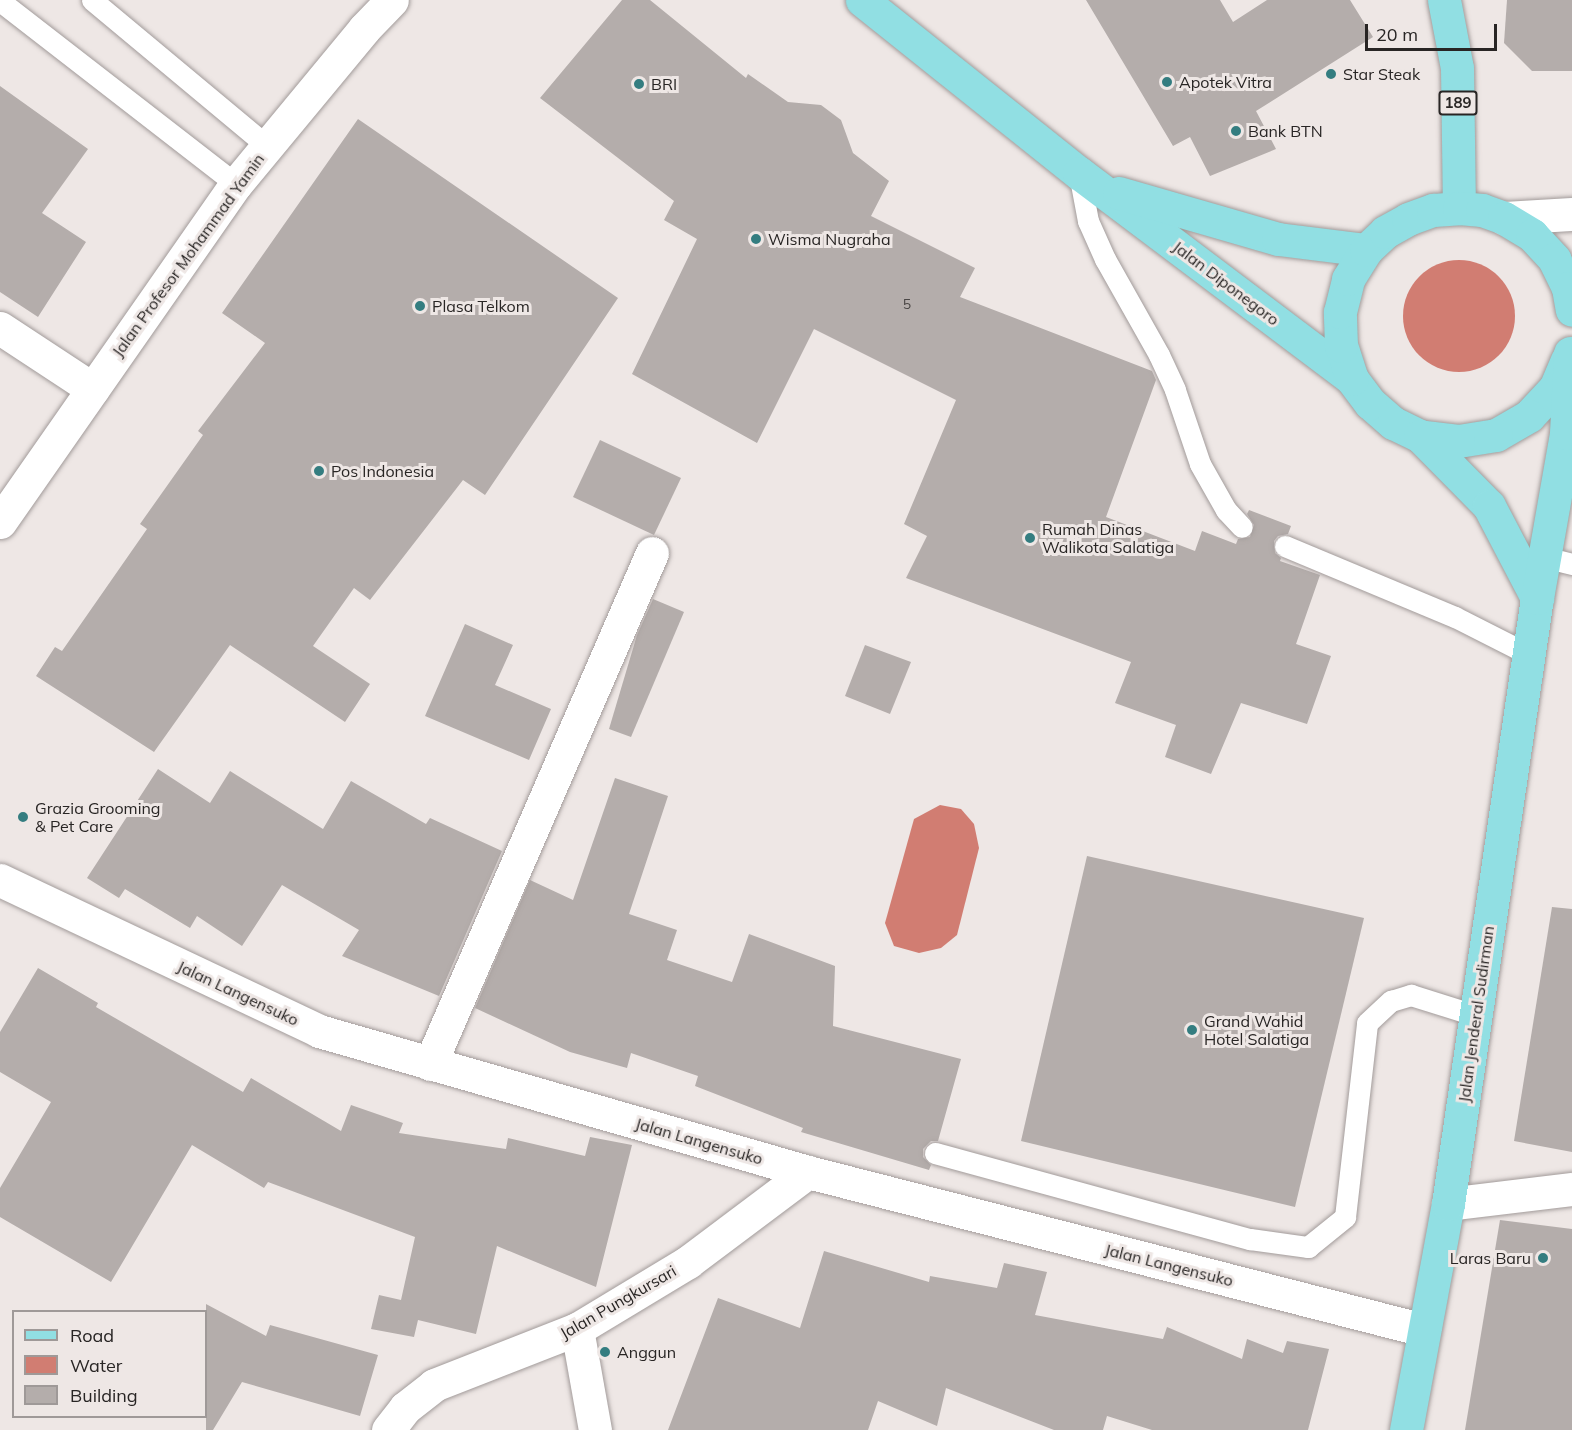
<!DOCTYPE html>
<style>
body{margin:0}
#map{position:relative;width:1572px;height:1430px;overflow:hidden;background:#eee7e5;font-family:Mulish,sans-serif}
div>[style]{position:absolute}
.water>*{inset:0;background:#d17d72}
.round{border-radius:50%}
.building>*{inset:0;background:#b4adab}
.roads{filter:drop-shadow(0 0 2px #a29b9a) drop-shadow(0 0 2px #a29b9a)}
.service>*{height:21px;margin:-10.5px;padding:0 10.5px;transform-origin:10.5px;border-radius:10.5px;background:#fff}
.minor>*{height:33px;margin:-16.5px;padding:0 16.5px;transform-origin:16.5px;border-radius:16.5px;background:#fff}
.tertiary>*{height:33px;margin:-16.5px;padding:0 16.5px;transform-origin:16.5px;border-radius:16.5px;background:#fff}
.secondary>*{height:33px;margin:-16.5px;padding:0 16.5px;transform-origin:16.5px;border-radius:16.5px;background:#fff}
.primary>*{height:33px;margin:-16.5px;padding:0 16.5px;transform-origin:16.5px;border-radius:16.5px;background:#91dfe3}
.dots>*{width:16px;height:16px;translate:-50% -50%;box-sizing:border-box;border:3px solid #eee7e5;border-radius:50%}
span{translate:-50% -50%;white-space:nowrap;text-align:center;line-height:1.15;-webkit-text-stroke:6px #eee7e5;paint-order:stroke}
.number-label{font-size:14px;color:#4b4746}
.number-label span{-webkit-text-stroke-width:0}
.shield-label span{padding:2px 4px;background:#eee7e5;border:2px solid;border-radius:4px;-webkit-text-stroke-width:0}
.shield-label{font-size:15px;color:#282524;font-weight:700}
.poi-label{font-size:16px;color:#282524}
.left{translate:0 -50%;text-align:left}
.right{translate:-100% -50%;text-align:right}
.street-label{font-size:16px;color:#282524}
.legend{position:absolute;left:12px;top:1310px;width:195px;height:108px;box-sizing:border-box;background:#eee7e5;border:2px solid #9f9998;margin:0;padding:8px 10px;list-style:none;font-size:18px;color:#282524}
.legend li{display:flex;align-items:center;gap:12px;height:30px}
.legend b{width:30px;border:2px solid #9f9998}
.scale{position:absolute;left:1365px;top:24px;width:132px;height:27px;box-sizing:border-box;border:3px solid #282524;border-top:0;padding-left:8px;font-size:18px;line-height:21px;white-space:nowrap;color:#282524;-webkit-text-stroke:4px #eee7e5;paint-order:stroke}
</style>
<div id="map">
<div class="water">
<div class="round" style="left:1403px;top:260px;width:112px;height:112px"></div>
<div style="clip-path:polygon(940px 805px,961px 809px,974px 824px,979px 848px,957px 935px,941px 948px,919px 953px,894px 946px,885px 923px,914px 819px)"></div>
</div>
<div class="building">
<div style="clip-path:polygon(622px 0,650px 0,746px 78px,748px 74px,788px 102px,821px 105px,841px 120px,853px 153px,889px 181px,871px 216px,975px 268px,960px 297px,1152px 371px,1156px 380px,1106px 517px,1195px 551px,1202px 531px,1236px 544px,1238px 539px,1250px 537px,1254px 525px,1247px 514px,1249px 510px,1291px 526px,1288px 534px,1278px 536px,1274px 541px,1275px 553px,1281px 558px,1280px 561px,1320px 575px,1296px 644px,1331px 656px,1307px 724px,1241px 703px,1211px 774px,1165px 757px,1176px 725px,1115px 703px,1131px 662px,906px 578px,927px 536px,904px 524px,956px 400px,814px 329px,757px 443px,632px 374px,697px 239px,664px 220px,674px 201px,540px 98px)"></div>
<div style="clip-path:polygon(1086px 0,1220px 0,1233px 22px,1267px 0,1350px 0,1373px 37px,1256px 111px,1276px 149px,1210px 176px,1190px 137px,1173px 146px)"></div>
<div style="clip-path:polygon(1507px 0,1572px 0,1572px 71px,1532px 71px,1504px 43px)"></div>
<div style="clip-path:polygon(0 86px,88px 149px,42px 213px,86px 242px,38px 317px,0 292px)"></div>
<div style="clip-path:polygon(358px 119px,618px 298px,485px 495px,463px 480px,370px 600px,354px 588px,313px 646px,370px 684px,345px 722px,230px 645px,154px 752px,36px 676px,55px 647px,62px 651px,147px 529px,140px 524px,203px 435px,198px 431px,265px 343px,222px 313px)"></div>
<div style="clip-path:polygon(600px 440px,681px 478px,654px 535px,573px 497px)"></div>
<div style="clip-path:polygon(653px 599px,684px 612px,631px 737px,609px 729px,637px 635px)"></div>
<div style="clip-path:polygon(465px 624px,513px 645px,495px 685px,551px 709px,529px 760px,425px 716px)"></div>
<div style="clip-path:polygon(865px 645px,911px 662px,890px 714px,845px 696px)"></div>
<div style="clip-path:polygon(158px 769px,210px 803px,230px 771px,323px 829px,351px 781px,426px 824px,430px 818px,502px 851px,439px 996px,342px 956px,359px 930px,282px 885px,242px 946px,197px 916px,190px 928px,125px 889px,119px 898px,87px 878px)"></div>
<div style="clip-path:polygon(615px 778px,668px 796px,629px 914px,677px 930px,667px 960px,732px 982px,749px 934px,835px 966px,833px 1026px,961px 1059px,938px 1141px,931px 1141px,923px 1149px,923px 1157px,931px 1165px,929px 1170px,801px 1132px,803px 1128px,695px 1086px,698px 1076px,631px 1053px,627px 1068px,570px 1052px,475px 1008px,530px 880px,573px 900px)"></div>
<div style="clip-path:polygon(1087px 856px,1364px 918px,1295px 1207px,1021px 1141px)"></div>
<div style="clip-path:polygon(1552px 907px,1572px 909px,1572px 1152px,1514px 1141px)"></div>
<div style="clip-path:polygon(38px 968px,98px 1003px,96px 1007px,243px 1092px,251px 1078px,341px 1131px,351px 1105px,403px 1123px,399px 1133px,506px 1149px,508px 1138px,585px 1156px,590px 1137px,632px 1145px,596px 1287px,497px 1246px,476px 1334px,418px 1320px,414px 1337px,371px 1329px,379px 1295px,401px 1300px,415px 1237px,268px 1182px,264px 1188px,192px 1145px,111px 1282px,0 1217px,0 1188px,51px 1102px,0 1072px,0 1032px)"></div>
<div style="clip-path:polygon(1500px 1220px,1572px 1229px,1572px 1430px,1465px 1430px)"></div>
<div style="clip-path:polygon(824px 1251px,929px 1282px,930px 1276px,997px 1288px,1004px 1263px,1047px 1272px,1035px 1315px,1163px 1339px,1167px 1327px,1242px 1359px,1247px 1339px,1283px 1353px,1287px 1341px,1329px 1349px,1308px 1430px,1152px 1430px,1107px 1416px,1103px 1430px,1054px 1430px,946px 1388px,937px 1426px,878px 1401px,868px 1430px,668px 1430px,718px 1298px,800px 1328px)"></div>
<div style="clip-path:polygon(206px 1304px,266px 1336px,270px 1325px,378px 1355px,360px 1416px,242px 1382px,213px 1430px,206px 1430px)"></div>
</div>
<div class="roads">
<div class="service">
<div style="left:92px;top:0;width:228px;rotate:39.8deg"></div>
<div style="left:0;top:1px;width:299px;rotate:37.8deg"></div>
<div style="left:1079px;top:173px;width:49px;rotate:79.4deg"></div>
<div style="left:1088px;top:221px;width:42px;rotate:65.9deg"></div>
<div style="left:1105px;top:259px;width:110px;rotate:60.6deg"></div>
<div style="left:1159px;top:355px;width:38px;rotate:65deg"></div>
<div style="left:1175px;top:390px;width:78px;rotate:71.3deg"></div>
<div style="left:1200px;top:464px;width:53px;rotate:60.5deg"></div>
<div style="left:1226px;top:510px;width:23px;rotate:47deg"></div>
<div style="left:1285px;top:546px;width:184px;rotate:22.7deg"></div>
<div style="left:1455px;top:617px;width:84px;rotate:26.9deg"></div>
<div style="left:1544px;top:557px;width:29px;rotate:14deg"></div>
<div style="left:935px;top:1153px;width:327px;rotate:15.3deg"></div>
<div style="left:1250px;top:1239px;width:59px;rotate:7.9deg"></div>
<div style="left:1308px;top:1247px;width:48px;rotate:-39deg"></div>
<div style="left:1345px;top:1217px;width:195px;rotate:-83.5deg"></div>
<div style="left:1367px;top:1023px;width:33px;rotate:-43deg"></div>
<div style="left:1391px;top:1001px;width:21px;rotate:-17deg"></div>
<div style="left:1411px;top:995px;width:67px;rotate:17.4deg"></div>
</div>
<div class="minor">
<div style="left:0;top:328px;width:111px;rotate:33.3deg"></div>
<div style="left:0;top:880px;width:353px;rotate:25.3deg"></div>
<div style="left:319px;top:1031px;width:509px;rotate:16.08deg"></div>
<div style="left:808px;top:1172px;width:636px;rotate:14.39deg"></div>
<div style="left:430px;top:1064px;width:557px;rotate:-66.52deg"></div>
<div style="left:1448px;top:1204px;width:125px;rotate:-6.9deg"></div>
<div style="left:577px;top:1329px;width:103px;rotate:79.9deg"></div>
<div style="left:388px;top:1430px;width:28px;rotate:-52deg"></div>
<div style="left:405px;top:1408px;width:37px;rotate:-38deg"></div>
<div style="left:434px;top:1385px;width:154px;rotate:-21.4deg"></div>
<div style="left:577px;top:1329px;width:130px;rotate:-31.1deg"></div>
<div style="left:688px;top:1262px;width:150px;rotate:-36.9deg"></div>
</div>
<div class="tertiary">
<div style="left:1504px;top:218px;width:68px;rotate:-3.4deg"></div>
</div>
<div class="secondary">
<div style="left:0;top:522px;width:412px;rotate:-55.1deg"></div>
<div style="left:236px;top:184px;width:201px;rotate:-50.4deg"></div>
<div style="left:364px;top:29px;width:40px;rotate:-46deg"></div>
</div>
<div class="primary">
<div style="left:862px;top:0;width:278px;rotate:38.6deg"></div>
<div style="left:1079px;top:173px;width:342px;rotate:37deg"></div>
<div style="left:1444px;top:0;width:69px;rotate:79.2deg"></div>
<div style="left:1457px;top:68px;width:140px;rotate:89.2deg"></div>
<div style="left:1119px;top:193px;width:166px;rotate:16.1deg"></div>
<div style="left:1278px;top:239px;width:89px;rotate:7.1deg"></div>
<div style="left:1567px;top:360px;width:30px;rotate:113deg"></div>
<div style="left:1555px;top:388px;width:38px;rotate:133deg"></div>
<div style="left:1529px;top:416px;width:38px;rotate:150deg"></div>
<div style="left:1496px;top:435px;width:38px;rotate:171deg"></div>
<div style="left:1458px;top:441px;width:38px;rotate:-173deg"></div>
<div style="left:1420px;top:436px;width:30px;rotate:-154deg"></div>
<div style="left:1393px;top:423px;width:30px;rotate:-139deg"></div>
<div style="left:1370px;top:403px;width:30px;rotate:-127deg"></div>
<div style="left:1352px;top:379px;width:35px;rotate:-108deg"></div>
<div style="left:1341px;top:346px;width:34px;rotate:-92deg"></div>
<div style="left:1340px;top:312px;width:34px;rotate:-76deg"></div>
<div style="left:1348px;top:279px;width:34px;rotate:-58deg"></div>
<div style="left:1366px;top:250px;width:26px;rotate:-43deg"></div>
<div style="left:1385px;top:232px;width:26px;rotate:-29deg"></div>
<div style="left:1408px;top:219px;width:27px;rotate:-20deg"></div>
<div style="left:1433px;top:210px;width:26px;rotate:-4deg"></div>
<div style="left:1459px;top:208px;width:23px;rotate:5deg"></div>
<div style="left:1482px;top:210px;width:23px;rotate:20deg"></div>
<div style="left:1504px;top:218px;width:33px;rotate:31deg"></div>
<div style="left:1532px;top:235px;width:33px;rotate:47deg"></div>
<div style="left:1554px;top:259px;width:32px;rotate:64deg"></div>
<div style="left:1568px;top:288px;width:22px;rotate:80deg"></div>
<div style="left:1420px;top:436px;width:98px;rotate:45.4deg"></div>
<div style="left:1489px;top:506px;width:104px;rotate:62.4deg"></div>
<div style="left:1406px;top:1430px;width:230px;rotate:-79.5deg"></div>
<div style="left:1448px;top:1204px;width:613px;rotate:-81.65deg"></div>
<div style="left:1537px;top:598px;width:168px;rotate:-80deg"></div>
<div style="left:1566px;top:433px;width:80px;rotate:-87.1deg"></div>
</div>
</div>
<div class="dots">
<div style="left:1331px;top:74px;background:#347d80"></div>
<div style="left:1167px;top:82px;background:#347d80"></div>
<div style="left:639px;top:84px;background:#347d80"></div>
<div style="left:1236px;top:131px;background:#347d80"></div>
<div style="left:756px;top:239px;background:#347d80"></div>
<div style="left:420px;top:306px;background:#347d80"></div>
<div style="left:319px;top:471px;background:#347d80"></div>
<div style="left:1030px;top:538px;background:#347d80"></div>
<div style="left:23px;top:817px;background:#347d80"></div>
<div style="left:1192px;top:1030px;background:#347d80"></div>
<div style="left:1543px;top:1258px;background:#347d80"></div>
<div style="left:605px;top:1352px;background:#347d80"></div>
</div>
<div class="number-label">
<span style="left:907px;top:304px">5</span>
</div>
<div class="shield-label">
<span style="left:1458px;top:103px">189</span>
</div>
<div class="poi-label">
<span class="left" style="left:1343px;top:74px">Star Steak</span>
<span class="left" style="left:1179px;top:82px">Apotek Vitra</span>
<span class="left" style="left:651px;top:84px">BRI</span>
<span class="left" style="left:1248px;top:131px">Bank BTN</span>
<span class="left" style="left:768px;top:239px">Wisma Nugraha</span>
<span class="left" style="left:432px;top:306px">Plasa Telkom</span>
<span class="left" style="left:331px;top:471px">Pos Indonesia</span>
<span class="left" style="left:1042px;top:538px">Rumah Dinas<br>Walikota Salatiga</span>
<span class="left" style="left:35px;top:817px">Grazia Grooming<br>&amp; Pet Care</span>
<span class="left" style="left:1204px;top:1030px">Grand Wahid<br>Hotel Salatiga</span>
<span class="right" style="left:1531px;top:1258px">Laras Baru</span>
<span class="left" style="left:617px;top:1352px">Anggun</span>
</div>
<div class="street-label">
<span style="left:188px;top:255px;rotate:-54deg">Jalan Profesor Mohammad Yamin</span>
<span style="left:1226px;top:283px;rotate:37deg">Jalan Diponegoro</span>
<span style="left:238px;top:993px;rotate:25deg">Jalan Langensuko</span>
<span style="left:1476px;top:1014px;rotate:-82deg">Jalan Jenderal Sudirman</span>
<span style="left:699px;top:1141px;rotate:16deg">Jalan Langensuko</span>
<span style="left:1169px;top:1265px;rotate:14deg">Jalan Langensuko</span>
<span style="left:618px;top:1302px;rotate:-30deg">Jalan Pungkursari</span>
</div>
<ul class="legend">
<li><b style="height:8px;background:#91dfe3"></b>Road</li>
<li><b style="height:16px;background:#d17d72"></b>Water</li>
<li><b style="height:16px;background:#b4adab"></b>Building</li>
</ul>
<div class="scale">20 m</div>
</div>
